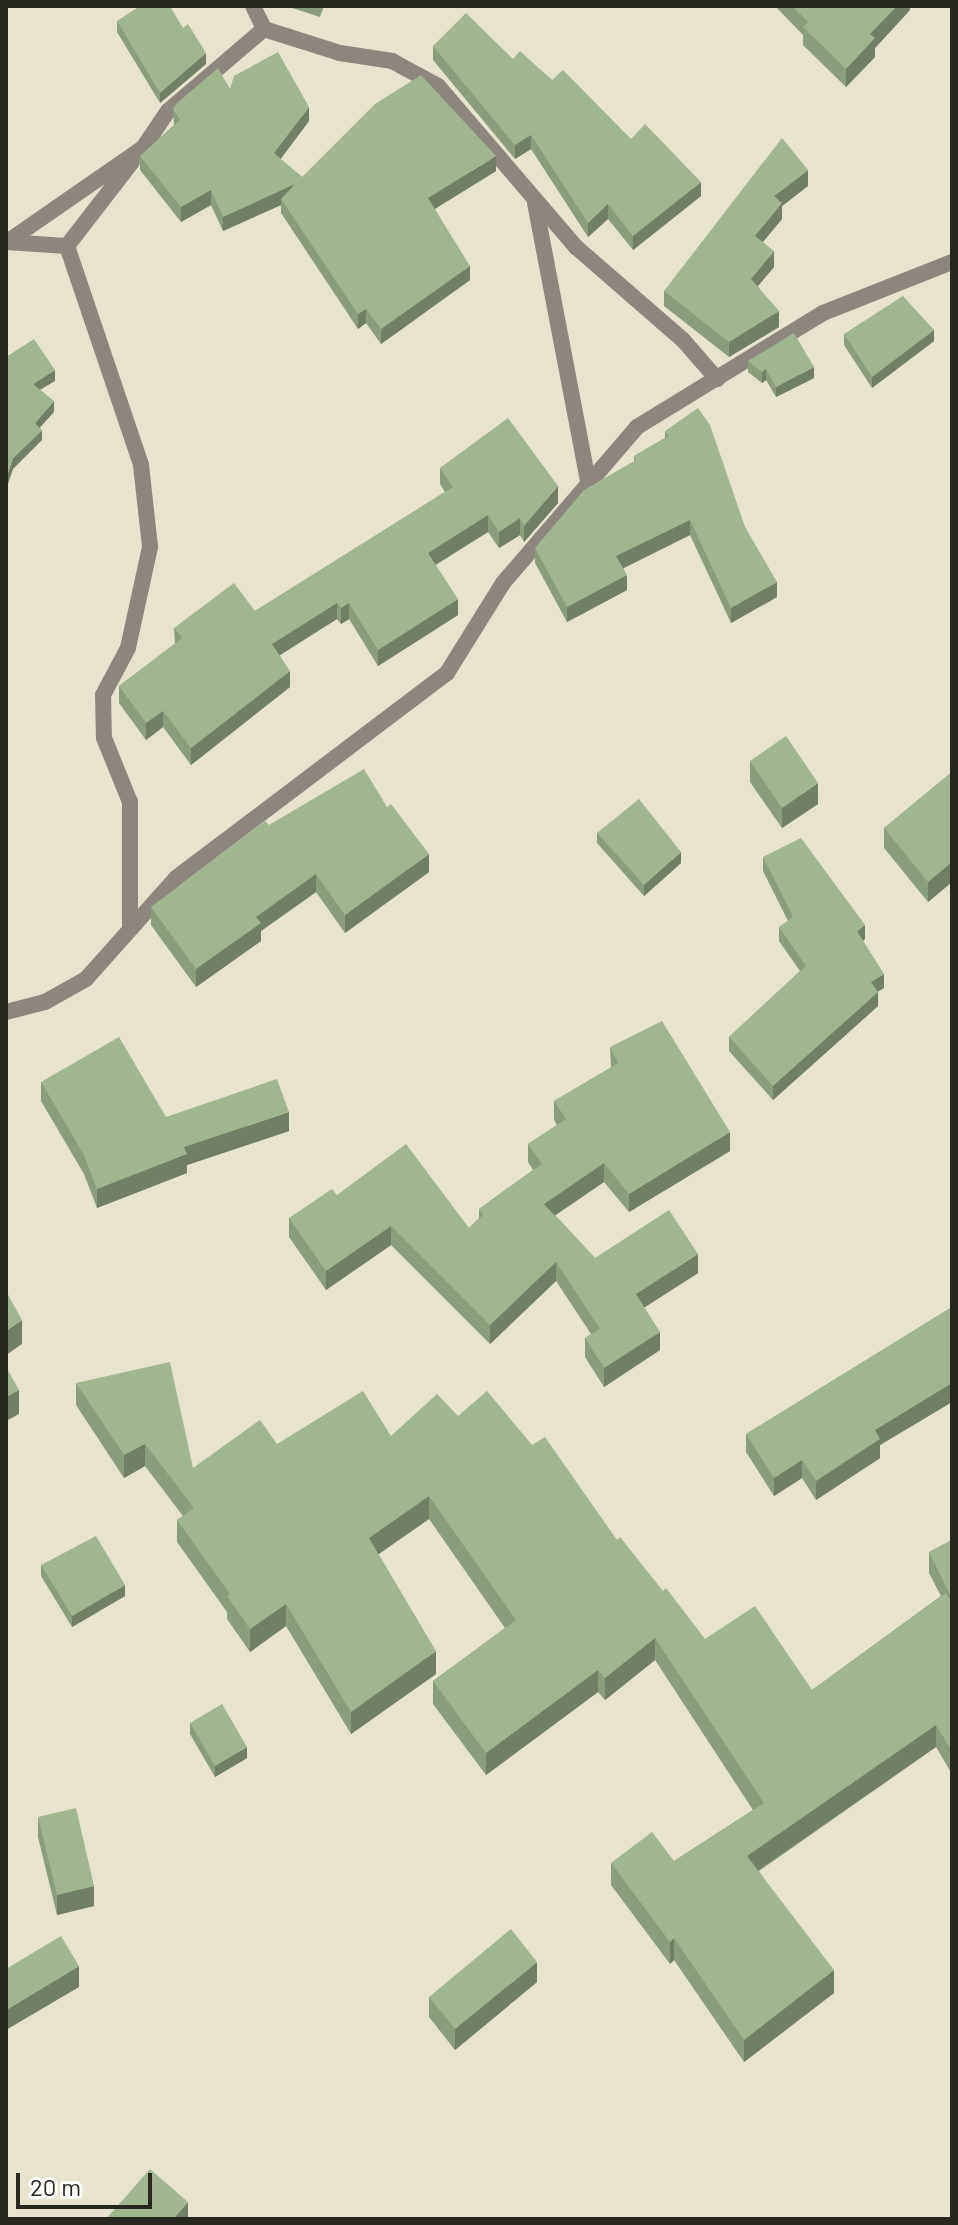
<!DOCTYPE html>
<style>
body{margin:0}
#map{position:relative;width:958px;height:2225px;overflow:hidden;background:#e7e3ce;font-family:Barlow,sans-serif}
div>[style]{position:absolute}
.minor>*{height:16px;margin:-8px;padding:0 8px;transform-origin:8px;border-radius:8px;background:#8d867f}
.wall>*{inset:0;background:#8a9d7d}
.shaded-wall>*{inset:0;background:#707f66}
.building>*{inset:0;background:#a0b691}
span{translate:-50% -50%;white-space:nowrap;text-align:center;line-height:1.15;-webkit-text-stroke:6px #fff;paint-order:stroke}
.frame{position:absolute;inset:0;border:8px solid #28271f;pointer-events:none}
.scale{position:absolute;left:16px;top:2173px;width:136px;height:36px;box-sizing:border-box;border:4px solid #28271f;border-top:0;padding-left:10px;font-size:24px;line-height:28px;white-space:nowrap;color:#28271f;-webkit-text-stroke:6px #fff;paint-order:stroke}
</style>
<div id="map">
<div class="minor">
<div style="left:253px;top:6px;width:25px;rotate:64deg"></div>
<div style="left:264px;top:29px;width:80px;rotate:17.5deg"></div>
<div style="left:340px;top:53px;width:53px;rotate:8.7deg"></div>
<div style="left:392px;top:61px;width:52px;rotate:28.5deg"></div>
<div style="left:438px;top:86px;width:212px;rotate:49.4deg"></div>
<div style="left:576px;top:247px;width:142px;rotate:41deg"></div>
<div style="left:683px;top:340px;width:52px;rotate:48.9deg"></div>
<div style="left:535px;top:203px;width:284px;rotate:79.2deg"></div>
<div style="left:6px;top:242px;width:61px;rotate:3.8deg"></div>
<div style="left:67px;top:246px;width:231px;rotate:71.3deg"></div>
<div style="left:141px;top:465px;width:82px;rotate:83.7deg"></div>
<div style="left:150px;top:547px;width:103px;rotate:102.3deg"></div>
<div style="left:128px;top:648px;width:53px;rotate:118deg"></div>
<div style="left:103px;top:695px;width:43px;rotate:88.7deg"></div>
<div style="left:104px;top:738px;width:69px;rotate:67.9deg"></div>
<div style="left:130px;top:802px;width:125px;rotate:90deg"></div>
<div style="left:7px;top:242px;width:165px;rotate:-34.7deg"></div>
<div style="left:143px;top:148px;width:45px;rotate:-56deg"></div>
<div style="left:168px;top:111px;width:126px;rotate:-40.5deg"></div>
<div style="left:67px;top:246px;width:106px;rotate:-52.3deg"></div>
<div style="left:6px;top:1012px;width:40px;rotate:-14.4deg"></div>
<div style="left:45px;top:1002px;width:47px;rotate:-29.3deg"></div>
<div style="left:86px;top:979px;width:135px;rotate:-48.3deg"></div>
<div style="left:176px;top:878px;width:340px;rotate:-37.1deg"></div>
<div style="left:447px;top:673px;width:106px;rotate:-58.1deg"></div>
<div style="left:503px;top:583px;width:206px;rotate:-49.3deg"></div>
<div style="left:637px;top:427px;width:218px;rotate:-31.5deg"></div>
<div style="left:823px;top:313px;width:139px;rotate:-21.6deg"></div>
</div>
<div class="wall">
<div style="clip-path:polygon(286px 6px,324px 6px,320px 17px)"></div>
<div style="clip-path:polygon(775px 6px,910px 6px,910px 10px,875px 48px,875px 57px,846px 87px,803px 45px,803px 35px)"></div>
<div style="clip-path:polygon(117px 21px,183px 28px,206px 64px,160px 103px,117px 32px)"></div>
<div style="clip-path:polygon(433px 46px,513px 59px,552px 80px,631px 139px,701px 196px,633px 250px,608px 219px,588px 237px,531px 149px,515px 159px,433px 60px)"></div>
<div style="clip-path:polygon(230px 89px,309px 121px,280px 159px,302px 177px,496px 171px,435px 209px,470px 280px,381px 344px,366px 323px,358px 329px,281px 213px,281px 205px,223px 231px,211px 205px,181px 222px,140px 170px,140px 156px,174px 125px,173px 109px)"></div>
<div style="clip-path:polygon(808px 186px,782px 206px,782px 219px,763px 242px,774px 267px,758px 286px,779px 327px,729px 357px,664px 306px,664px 291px)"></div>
<div style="clip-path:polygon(844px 334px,934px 341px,872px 388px,844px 345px)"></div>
<div style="clip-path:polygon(748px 361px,814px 378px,776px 397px,766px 380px,762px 383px,748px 372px)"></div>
<div style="clip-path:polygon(665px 431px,745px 527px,777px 597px,731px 623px,690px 535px,623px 568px,627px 590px,567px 622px,535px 563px,535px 548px,634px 462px,634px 456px,665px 438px)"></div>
<div style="clip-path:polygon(440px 468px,558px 503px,524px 542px,520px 535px,499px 548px,488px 532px,436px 565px,458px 615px,378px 666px,349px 619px,341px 624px,337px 619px,280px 655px,290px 687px,191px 765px,163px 727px,146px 740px,119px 703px,119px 686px,175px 644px,174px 628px,255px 611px,445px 492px,440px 484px)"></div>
<div style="clip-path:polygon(750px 761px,818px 804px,782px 828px,750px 782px)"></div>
<div style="clip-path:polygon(952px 772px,952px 882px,928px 902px,884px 848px,884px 828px)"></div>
<div style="clip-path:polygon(269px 825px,429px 872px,345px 933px,316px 892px,261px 931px,261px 941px,196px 987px,151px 925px,151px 907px)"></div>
<div style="clip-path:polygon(597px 833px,681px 863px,644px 896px,597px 843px)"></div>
<div style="clip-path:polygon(763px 857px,865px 939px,863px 941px,884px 988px,878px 991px,878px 1006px,773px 1100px,729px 1051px,729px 1037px,800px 971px,779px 941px,779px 927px,788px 921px,763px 871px)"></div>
<div style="clip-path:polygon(610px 1047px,730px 1151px,629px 1212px,604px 1182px,555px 1215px,595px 1258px,698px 1273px,644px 1307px,660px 1350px,604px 1387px,585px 1357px,585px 1338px,591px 1334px,556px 1281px,490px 1344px,391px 1245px,326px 1290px,289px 1237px,289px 1218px,337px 1195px,469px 1228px,479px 1218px,479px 1209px,533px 1170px,528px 1162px,528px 1144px,557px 1125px,554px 1120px,554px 1101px,611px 1068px)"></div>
<div style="clip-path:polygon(41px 1082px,166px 1117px,289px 1131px,187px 1165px,187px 1173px,97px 1208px,84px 1174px,41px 1101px)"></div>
<div style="clip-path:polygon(952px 1307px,952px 1402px,880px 1445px,880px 1458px,816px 1500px,802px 1478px,774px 1496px,746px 1452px,746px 1434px)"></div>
<div style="clip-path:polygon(76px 1383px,193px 1468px,277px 1444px,391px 1436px,458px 1416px,532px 1445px,705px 1639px,812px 1690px,941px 1596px,929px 1573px,929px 1552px,952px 1540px,952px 1774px,936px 1747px,759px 1871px,834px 1993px,744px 2062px,674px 1960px,670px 1964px,611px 1885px,611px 1863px,674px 1861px,753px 1810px,655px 1660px,605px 1700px,598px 1692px,486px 1775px,433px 1704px,433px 1681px,505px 1628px,429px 1519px,378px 1554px,436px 1674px,351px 1734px,286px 1626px,250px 1652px,227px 1619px,227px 1612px,177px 1542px,177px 1520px,183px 1516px,145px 1466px,124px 1478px,76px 1405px)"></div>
<div style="clip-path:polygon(41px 1565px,125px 1596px,72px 1627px,41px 1576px)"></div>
<div style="clip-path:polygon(190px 1723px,247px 1758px,215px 1777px,190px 1734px)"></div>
<div style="clip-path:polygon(38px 1817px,94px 1906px,57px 1915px,38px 1837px)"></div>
<div style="clip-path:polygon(537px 1982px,455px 2050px,429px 2017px,429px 1997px)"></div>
</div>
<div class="shaded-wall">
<div style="clip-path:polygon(897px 6px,910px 6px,910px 10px,875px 48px,875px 57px,846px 87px,846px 69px,870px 34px)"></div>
<div style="clip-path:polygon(206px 53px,206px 64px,160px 103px,160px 93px)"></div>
<div style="clip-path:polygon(309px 107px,309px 121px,274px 168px,274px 153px)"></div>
<div style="clip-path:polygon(531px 135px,531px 149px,515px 159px,515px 145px)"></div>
<div style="clip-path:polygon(496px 156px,496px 171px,428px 213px,428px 198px)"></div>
<div style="clip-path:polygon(808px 170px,808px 186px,782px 206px,782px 219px,755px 251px,755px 236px,774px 196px)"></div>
<div style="clip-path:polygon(701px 182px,701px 196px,633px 250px,633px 236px)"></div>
<div style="clip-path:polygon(295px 184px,281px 199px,281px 205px,223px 231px,223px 217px)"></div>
<div style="clip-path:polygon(211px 190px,211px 205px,181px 222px,181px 207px)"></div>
<div style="clip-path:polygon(608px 204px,608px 219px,588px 237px,588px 223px)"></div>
<div style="clip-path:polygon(774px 251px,774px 267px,751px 294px,751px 279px)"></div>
<div style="clip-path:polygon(470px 266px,470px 280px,381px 344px,381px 329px)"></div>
<div style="clip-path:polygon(366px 309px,366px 323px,358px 329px,358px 314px)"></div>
<div style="clip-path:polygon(779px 311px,779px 327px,729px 357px,729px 342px)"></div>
<div style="clip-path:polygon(934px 330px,934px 341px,872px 388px,872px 377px)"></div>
<div style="clip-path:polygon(814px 367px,814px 378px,776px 397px,776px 387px)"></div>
<div style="clip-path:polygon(766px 369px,766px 380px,762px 383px,762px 372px)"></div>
<div style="clip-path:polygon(55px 370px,55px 381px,33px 394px,33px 384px)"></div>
<div style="clip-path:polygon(54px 401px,54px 412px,35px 433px,35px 423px)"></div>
<div style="clip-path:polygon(42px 430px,42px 440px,13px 469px,6px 490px,6px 479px,13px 458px)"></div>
<div style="clip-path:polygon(558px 486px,558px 503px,524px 542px,524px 526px)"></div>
<div style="clip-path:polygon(488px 515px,488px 532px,428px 569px,428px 553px)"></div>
<div style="clip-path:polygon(520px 518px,520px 535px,499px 548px,499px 532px)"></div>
<div style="clip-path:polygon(690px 520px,690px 535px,616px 572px,616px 556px)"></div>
<div style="clip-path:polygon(627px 575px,627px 590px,567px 622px,567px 607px)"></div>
<div style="clip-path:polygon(777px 582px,777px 597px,731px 623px,731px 608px)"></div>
<div style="clip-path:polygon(458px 599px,458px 615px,378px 666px,378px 650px)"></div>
<div style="clip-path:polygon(337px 603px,337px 619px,272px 660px,272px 644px)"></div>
<div style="clip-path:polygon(349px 603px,349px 619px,341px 624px,341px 608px)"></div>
<div style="clip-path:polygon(290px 671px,290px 687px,191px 765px,191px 748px)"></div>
<div style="clip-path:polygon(163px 711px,163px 727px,146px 740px,146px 723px)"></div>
<div style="clip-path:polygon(818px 783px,818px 804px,782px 828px,782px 808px)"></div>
<div style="clip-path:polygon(681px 852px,681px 863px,644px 896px,644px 885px)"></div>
<div style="clip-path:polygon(429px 854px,429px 872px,345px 933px,345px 915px)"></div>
<div style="clip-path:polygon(952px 862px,952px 882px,928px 902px,928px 882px)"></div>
<div style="clip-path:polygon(316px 874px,316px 892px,261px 931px,261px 941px,196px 987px,196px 969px,256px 917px)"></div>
<div style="clip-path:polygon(865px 925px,865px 939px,857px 945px,857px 931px)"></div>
<div style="clip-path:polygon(884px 974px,884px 988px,871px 996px,871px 982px)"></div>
<div style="clip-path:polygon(878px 992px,878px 1006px,773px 1100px,773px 1086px)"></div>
<div style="clip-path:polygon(289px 1112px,289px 1131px,187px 1165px,187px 1173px,97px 1208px,97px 1189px,184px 1147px)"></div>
<div style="clip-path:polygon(730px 1132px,730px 1151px,629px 1212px,629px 1194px)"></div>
<div style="clip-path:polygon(604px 1163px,604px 1182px,544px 1223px,544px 1204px)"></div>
<div style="clip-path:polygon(391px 1226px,391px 1245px,326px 1290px,326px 1271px)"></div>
<div style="clip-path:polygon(698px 1254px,698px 1273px,636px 1313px,636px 1294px)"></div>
<div style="clip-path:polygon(556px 1262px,556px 1281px,490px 1344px,490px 1325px)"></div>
<div style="clip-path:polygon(22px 1320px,22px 1344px,6px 1355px,6px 1331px)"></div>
<div style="clip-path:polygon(660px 1332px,660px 1350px,604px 1387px,604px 1368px)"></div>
<div style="clip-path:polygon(952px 1383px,952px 1402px,880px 1445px,880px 1458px,816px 1500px,816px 1481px,875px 1430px)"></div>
<div style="clip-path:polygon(19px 1390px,19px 1414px,6px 1421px,6px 1397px)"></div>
<div style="clip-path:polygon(145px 1444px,145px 1466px,124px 1478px,124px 1455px)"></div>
<div style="clip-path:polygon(802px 1460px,802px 1478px,774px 1496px,774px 1478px)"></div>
<div style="clip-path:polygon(429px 1496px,429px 1519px,369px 1561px,369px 1538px)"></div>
<div style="clip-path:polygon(125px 1585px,125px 1596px,72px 1627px,72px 1616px)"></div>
<div style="clip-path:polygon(286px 1604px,286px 1626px,250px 1652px,250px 1629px)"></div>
<div style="clip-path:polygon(655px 1638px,655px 1660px,605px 1700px,605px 1678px)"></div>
<div style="clip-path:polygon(436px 1651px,436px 1674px,351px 1734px,351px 1712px)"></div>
<div style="clip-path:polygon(598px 1670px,598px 1692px,486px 1775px,486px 1753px)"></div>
<div style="clip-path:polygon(936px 1725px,936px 1747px,747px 1878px,747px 1856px)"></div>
<div style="clip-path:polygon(247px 1747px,247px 1758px,215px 1777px,215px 1766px)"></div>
<div style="clip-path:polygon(94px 1886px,94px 1906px,57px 1915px,57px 1895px)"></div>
<div style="clip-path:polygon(674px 1938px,674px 1960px,670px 1964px,670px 1942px)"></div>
<div style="clip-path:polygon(537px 1962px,537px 1982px,455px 2050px,455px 2029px)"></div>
<div style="clip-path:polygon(79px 1966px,79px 1987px,6px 2030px,6px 2010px)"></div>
<div style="clip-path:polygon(834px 1970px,834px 1993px,744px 2062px,744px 2040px)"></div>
<div style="clip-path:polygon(188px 2202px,188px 2219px,173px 2219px)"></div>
</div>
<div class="building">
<div style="clip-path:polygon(140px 6px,170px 6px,183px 28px,188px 24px,206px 53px,160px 93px,117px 21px)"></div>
<div style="clip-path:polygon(792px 6px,897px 6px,870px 34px,875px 38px,846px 69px,803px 27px,808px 22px)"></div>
<div style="clip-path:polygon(466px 13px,513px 59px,520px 51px,552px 80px,563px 70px,631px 139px,645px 124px,701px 182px,633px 236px,608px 204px,588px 223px,531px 135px,515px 145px,433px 46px)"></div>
<div style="clip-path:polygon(278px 52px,309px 107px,274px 153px,302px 177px,375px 104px,421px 75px,496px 156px,428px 198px,470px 266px,381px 329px,366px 309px,358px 314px,281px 199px,295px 184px,223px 217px,211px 190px,181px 207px,140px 156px,180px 120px,173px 109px,176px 104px,218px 68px,230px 89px,234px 76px)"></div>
<div style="clip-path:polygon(782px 138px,808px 170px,774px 196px,782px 203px,755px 236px,774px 251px,751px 279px,779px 311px,729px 342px,664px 291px)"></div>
<div style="clip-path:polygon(903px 296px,934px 330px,872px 377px,844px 334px)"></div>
<div style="clip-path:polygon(794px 333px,814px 367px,776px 387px,766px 369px,762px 372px,748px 361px)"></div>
<div style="clip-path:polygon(34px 339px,55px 370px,33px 384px,54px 401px,35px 423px,42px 430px,13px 458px,6px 479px,6px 357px)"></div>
<div style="clip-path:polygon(698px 408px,710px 425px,745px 527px,777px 582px,731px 608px,690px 520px,616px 556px,627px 575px,567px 607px,535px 548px,584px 490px,636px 460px,634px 456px,669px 436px,665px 431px)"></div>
<div style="clip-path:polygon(508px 418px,558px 486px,524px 526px,520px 518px,499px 532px,488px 515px,428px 553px,458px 599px,378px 650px,349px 603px,341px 608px,337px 603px,272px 644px,290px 671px,191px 748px,163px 711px,146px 723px,119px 686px,182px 638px,174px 628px,234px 583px,255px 611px,453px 487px,440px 468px)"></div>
<div style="clip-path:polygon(786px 736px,818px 783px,782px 808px,750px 761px)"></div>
<div style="clip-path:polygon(364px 769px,387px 807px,391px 804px,429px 854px,345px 915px,316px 874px,256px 917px,261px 923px,196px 969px,151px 907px,265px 821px,269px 825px)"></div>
<div style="clip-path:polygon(952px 772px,952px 862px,928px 882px,884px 828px)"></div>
<div style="clip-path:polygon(639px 799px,681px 852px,644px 885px,597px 833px)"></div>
<div style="clip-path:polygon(801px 838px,865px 925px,857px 931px,884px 974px,871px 982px,878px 992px,773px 1086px,729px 1037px,806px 966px,779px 927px,793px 917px,763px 857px)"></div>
<div style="clip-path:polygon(662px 1021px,730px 1132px,629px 1194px,604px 1163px,544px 1204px,595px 1258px,669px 1210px,698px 1254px,636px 1294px,660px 1332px,604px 1368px,585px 1338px,600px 1329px,556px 1262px,490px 1325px,391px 1226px,326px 1271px,289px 1218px,332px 1189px,337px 1195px,406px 1144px,469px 1228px,483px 1215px,479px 1209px,542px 1164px,528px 1144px,566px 1119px,554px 1101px,618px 1063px,610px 1047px)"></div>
<div style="clip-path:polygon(119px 1037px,166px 1117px,277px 1079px,289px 1112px,184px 1147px,187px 1154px,97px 1189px,84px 1155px,41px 1082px)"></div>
<div style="clip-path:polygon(6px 1291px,22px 1320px,6px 1331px)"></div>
<div style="clip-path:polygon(952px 1307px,952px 1383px,875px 1430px,880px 1439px,816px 1481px,802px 1460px,774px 1478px,746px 1434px)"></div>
<div style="clip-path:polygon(170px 1362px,193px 1468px,260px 1420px,277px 1444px,363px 1391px,391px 1436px,437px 1394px,458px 1416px,487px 1391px,532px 1445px,545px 1437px,617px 1540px,620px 1537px,663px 1591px,666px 1588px,705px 1639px,755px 1606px,812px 1690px,946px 1593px,952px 1603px,952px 1751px,936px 1725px,747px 1856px,834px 1970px,744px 2040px,674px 1938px,670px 1942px,611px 1863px,652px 1832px,674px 1861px,764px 1803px,655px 1638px,605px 1678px,598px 1670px,486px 1753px,433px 1681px,516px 1620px,429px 1496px,369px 1538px,436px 1651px,351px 1712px,286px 1604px,250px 1629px,227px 1596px,230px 1594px,177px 1520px,194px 1508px,145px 1444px,124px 1455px,76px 1383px)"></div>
<div style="clip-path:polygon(6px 1367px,19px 1390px,6px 1397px)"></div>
<div style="clip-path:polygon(96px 1536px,125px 1585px,72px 1616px,41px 1565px)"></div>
<div style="clip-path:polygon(952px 1540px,952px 1599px,929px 1552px)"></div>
<div style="clip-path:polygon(222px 1704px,247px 1747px,215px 1766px,190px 1723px)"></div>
<div style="clip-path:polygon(76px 1808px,94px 1886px,57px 1895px,38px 1817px)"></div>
<div style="clip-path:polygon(511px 1929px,537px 1962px,455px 2029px,429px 1997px)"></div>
<div style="clip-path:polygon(61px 1936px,79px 1966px,6px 2010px,6px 1969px)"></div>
<div style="clip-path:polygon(150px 2169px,188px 2202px,173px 2219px,106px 2219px)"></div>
</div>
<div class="frame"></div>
<div class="scale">20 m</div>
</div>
